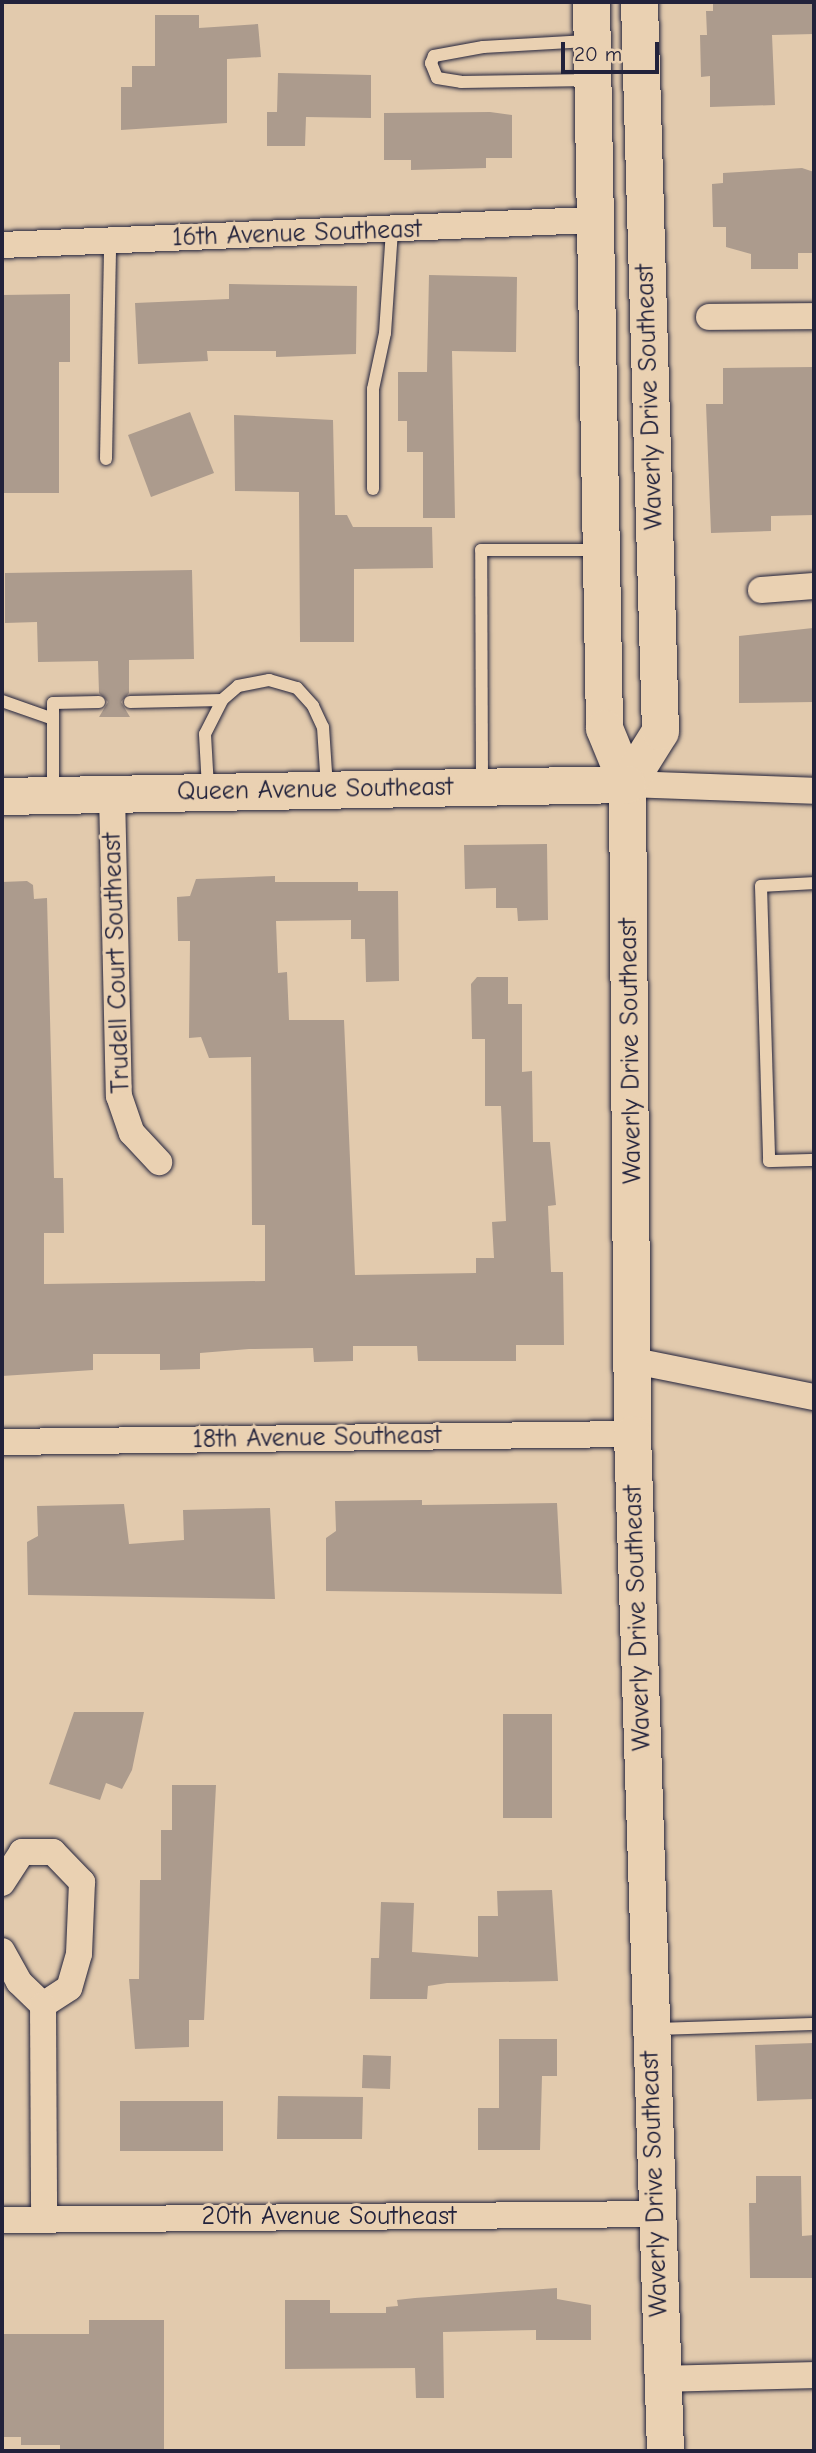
<!DOCTYPE html>
<style>
body{margin:0}
#map{position:relative;width:816px;height:2453px;overflow:hidden;background:#e2caad;font-family:"Comic Neue",sans-serif}
div>[style]{position:absolute}
.building>*{inset:0;background:#ac9b8d}
.roads{filter:drop-shadow(0 0 2px #22223b) drop-shadow(0 0 2px #22223b)}
.lane>*{height:12px;margin:-6px;padding:0 6px;transform-origin:6px;border-radius:6px;background:#ead1b2}
.street>*{height:26px;margin:-13px;padding:0 13px;transform-origin:13px;border-radius:13px;background:#ead1b2}
.secondary>*{height:37px;margin:-18.5px;padding:0 18.5px;transform-origin:18.5px;border-radius:18.5px;background:#ead1b2}
span{translate:-50% -50%;white-space:nowrap;text-align:center;line-height:1.15;-webkit-text-stroke:6px #ead1b2;paint-order:stroke}
.street-label{font-size:26px;color:#22223b}
.frame{position:absolute;inset:0;border:4px solid #22223b;pointer-events:none}
.scale{position:absolute;left:561px;top:42px;width:98px;height:32px;box-sizing:border-box;border:4px solid #22223b;border-top:0;padding-left:9px;font-size:21px;line-height:24px;white-space:nowrap;color:#22223b;-webkit-text-stroke:5px #ead1b2;paint-order:stroke}
</style>
<div id="map">
<div class="building">
<div style="clip-path:polygon(713px 2px,814px 2px,814px 34px,772px 35px,775px 105px,710px 107px,710px 76px,701px 77px,700px 35px,707px 35px,706px 11px,713px 11px)"></div>
<div style="clip-path:polygon(155px 15px,199px 15px,199px 28px,258px 24px,261px 57px,227px 59px,227px 123px,121px 130px,121px 87px,132px 87px,132px 66px,155px 66px)"></div>
<div style="clip-path:polygon(278px 73px,371px 75px,371px 118px,306px 117px,305px 146px,267px 146px,267px 112px,277px 112px)"></div>
<div style="clip-path:polygon(490px 112px,512px 115px,512px 158px,486px 158px,486px 168px,411px 170px,411px 160px,384px 160px,384px 113px)"></div>
<div style="clip-path:polygon(802px 168px,814px 172px,812px 253px,798px 253px,798px 269px,751px 269px,751px 254px,726px 247px,726px 227px,713px 227px,712px 184px,723px 183px,723px 173px)"></div>
<div style="clip-path:polygon(429px 275px,517px 277px,516px 352px,452px 351px,455px 518px,423px 518px,423px 452px,407px 452px,407px 421px,398px 421px,398px 372px,427px 372px)"></div>
<div style="clip-path:polygon(229px 284px,357px 286px,356px 354px,276px 357px,276px 351px,207px 351px,208px 361px,138px 364px,135px 303px,229px 299px)"></div>
<div style="clip-path:polygon(70px 294px,70px 362px,59px 362px,59px 493px,2px 493px,2px 295px)"></div>
<div style="clip-path:polygon(814px 367px,814px 515px,771px 516px,771px 531px,711px 533px,706px 404px,723px 404px,723px 368px)"></div>
<div style="clip-path:polygon(190px 412px,214px 473px,151px 497px,128px 435px)"></div>
<div style="clip-path:polygon(234px 415px,333px 420px,335px 515px,347px 515px,353px 527px,432px 527px,433px 568px,354px 569px,354px 642px,300px 642px,299px 492px,235px 491px)"></div>
<div style="clip-path:polygon(192px 570px,194px 659px,129px 660px,129px 693px,121px 702px,130px 717px,99px 717px,108px 702px,99px 693px,98px 661px,38px 662px,37px 622px,5px 623px,5px 573px)"></div>
<div style="clip-path:polygon(813px 628px,814px 702px,739px 703px,739px 636px)"></div>
<div style="clip-path:polygon(547px 844px,548px 920px,518px 921px,517px 908px,496px 908px,496px 888px,465px 889px,464px 845px)"></div>
<div style="clip-path:polygon(275px 876px,275px 882px,358px 882px,358px 891px,398px 891px,399px 981px,366px 982px,365px 939px,351px 939px,351px 920px,276px 921px,278px 973px,287px 972px,289px 1020px,344px 1020px,355px 1275px,476px 1273px,476px 1258px,494px 1258px,492px 1222px,506px 1221px,501px 1106px,485px 1106px,485px 1039px,472px 1039px,471px 984px,477px 977px,508px 977px,508px 1004px,522px 1004px,522px 1072px,532px 1071px,533px 1142px,550px 1142px,556px 1205px,548px 1206px,551px 1272px,563px 1272px,564px 1345px,516px 1345px,516px 1361px,418px 1361px,417px 1346px,353px 1346px,353px 1361px,314px 1362px,313px 1348px,249px 1349px,200px 1353px,200px 1369px,160px 1370px,160px 1354px,93px 1354px,93px 1370px,2px 1376px,2px 882px,27px 881px,33px 885px,34px 899px,47px 898px,54px 1178px,63px 1178px,64px 1233px,44px 1233px,44px 1284px,265px 1281px,265px 1225px,252px 1225px,251px 1057px,209px 1058px,201px 1037px,189px 1038px,190px 941px,178px 941px,177px 897px,190px 896px,196px 879px)"></div>
<div style="clip-path:polygon(422px 1500px,422px 1505px,557px 1503px,562px 1594px,326px 1591px,326px 1538px,336px 1531px,335px 1501px)"></div>
<div style="clip-path:polygon(124px 1504px,129px 1544px,184px 1540px,183px 1510px,270px 1508px,275px 1599px,28px 1595px,27px 1542px,38px 1536px,37px 1506px)"></div>
<div style="clip-path:polygon(74px 1712px,144px 1712px,132px 1770px,122px 1789px,106px 1783px,100px 1800px,49px 1784px)"></div>
<div style="clip-path:polygon(503px 1714px,552px 1714px,552px 1818px,503px 1818px)"></div>
<div style="clip-path:polygon(172px 1785px,216px 1785px,204px 2020px,189px 2020px,189px 2047px,135px 2049px,129px 1979px,139px 1979px,140px 1880px,161px 1880px,161px 1830px,172px 1830px)"></div>
<div style="clip-path:polygon(552px 1890px,558px 1981px,447px 1983px,428px 1986px,427px 1999px,370px 1999px,371px 1958px,379px 1958px,381px 1902px,414px 1903px,412px 1952px,478px 1957px,478px 1916px,498px 1916px,497px 1891px)"></div>
<div style="clip-path:polygon(499px 2039px,557px 2039px,557px 2076px,542px 2076px,540px 2150px,478px 2150px,478px 2108px,499px 2108px)"></div>
<div style="clip-path:polygon(814px 2043px,814px 2099px,757px 2101px,755px 2045px)"></div>
<div style="clip-path:polygon(363px 2055px,391px 2056px,390px 2089px,362px 2088px)"></div>
<div style="clip-path:polygon(278px 2096px,363px 2097px,362px 2139px,277px 2139px)"></div>
<div style="clip-path:polygon(120px 2101px,223px 2101px,223px 2151px,120px 2151px)"></div>
<div style="clip-path:polygon(756px 2176px,801px 2176px,802px 2236px,814px 2235px,814px 2278px,750px 2278px,749px 2203px,756px 2203px)"></div>
<div style="clip-path:polygon(557px 2288px,557px 2299px,591px 2305px,591px 2340px,536px 2340px,536px 2330px,443px 2332px,444px 2398px,416px 2398px,415px 2368px,285px 2369px,285px 2300px,330px 2300px,330px 2313px,386px 2313px,386px 2307px,398px 2306px,397px 2300px,415px 2298px)"></div>
<div style="clip-path:polygon(89px 2320px,164px 2320px,164px 2451px,60px 2451px,60px 2445px,21px 2445px,21px 2437px,2px 2437px,2px 2334px,89px 2334px)"></div>
</div>
<div class="roads">
<div class="lane">
<div style="left:587px;top:41px;width:104px;rotate:176.7deg"></div>
<div style="left:483px;top:47px;width:50px;rotate:169.6deg"></div>
<div style="left:434px;top:56px;width:8px;rotate:113deg"></div>
<div style="left:431px;top:63px;width:16px;rotate:68deg"></div>
<div style="left:437px;top:78px;width:24px;rotate:9deg"></div>
<div style="left:461px;top:82px;width:130px;rotate:-0.9deg"></div>
<div style="left:106px;top:459px;width:217px;rotate:-88.9deg"></div>
<div style="left:373px;top:489px;width:100px;rotate:-90deg"></div>
<div style="left:373px;top:389px;width:57px;rotate:-77.9deg"></div>
<div style="left:385px;top:333px;width:103px;rotate:-86.1deg"></div>
<div style="left:2px;top:701px;width:54px;rotate:19.4deg"></div>
<div style="left:130px;top:702px;width:92px;rotate:-1.2deg"></div>
<div style="left:482px;top:783px;width:233px;rotate:-90.2deg"></div>
<div style="left:481px;top:550px;width:116px"></div>
<div style="left:208px;top:788px;width:54px;rotate:-93.2deg"></div>
<div style="left:205px;top:734px;width:38px;rotate:-63deg"></div>
<div style="left:222px;top:700px;width:21px;rotate:-41deg"></div>
<div style="left:238px;top:686px;width:32px;rotate:-11deg"></div>
<div style="left:269px;top:680px;width:29px;rotate:16deg"></div>
<div style="left:297px;top:688px;width:24px;rotate:48deg"></div>
<div style="left:313px;top:706px;width:23px;rotate:65deg"></div>
<div style="left:323px;top:727px;width:61px;rotate:86.2deg"></div>
<div style="left:53px;top:791px;width:88px;rotate:-90deg"></div>
<div style="left:53px;top:703px;width:46px;rotate:-1.2deg"></div>
<div style="left:814px;top:883px;width:53px;rotate:176.8deg"></div>
<div style="left:761px;top:886px;width:275px;rotate:88.3deg"></div>
<div style="left:769px;top:1161px;width:45px;rotate:-1.3deg"></div>
<div style="left:655px;top:2029px;width:159px;rotate:-1.8deg"></div>
</div>
<div class="street">
<div style="left:2px;top:245px;width:591px;rotate:-2.43deg"></div>
<div style="left:709px;top:317px;width:105px;rotate:-0.5deg"></div>
<div style="left:761px;top:590px;width:53px;rotate:-4.3deg"></div>
<div style="left:627px;top:784px;width:187px;rotate:2.1deg"></div>
<div style="left:112px;top:794px;width:302px;rotate:88.7deg"></div>
<div style="left:119px;top:1096px;width:39px;rotate:71deg"></div>
<div style="left:132px;top:1133px;width:40px;rotate:47deg"></div>
<div style="left:635px;top:1361px;width:183px;rotate:11.4deg"></div>
<div style="left:2px;top:1442px;width:630px;rotate:-0.73deg"></div>
<div style="left:2px;top:1883px;width:37px;rotate:-57deg"></div>
<div style="left:22px;top:1852px;width:31px"></div>
<div style="left:53px;top:1852px;width:42px;rotate:46deg"></div>
<div style="left:82px;top:1882px;width:72px;rotate:92.4deg"></div>
<div style="left:79px;top:1954px;width:35px;rotate:106deg"></div>
<div style="left:69px;top:1988px;width:31px;rotate:147deg"></div>
<div style="left:2px;top:1951px;width:35px;rotate:61deg"></div>
<div style="left:19px;top:1982px;width:33px;rotate:44deg"></div>
<div style="left:43px;top:2005px;width:214px;rotate:89.7deg"></div>
<div style="left:2px;top:2220px;width:655px;rotate:-0.52deg"></div>
<div style="left:661px;top:2379px;width:153px;rotate:-1.5deg"></div>
</div>
<div class="secondary">
<div style="left:591px;top:2px;width:726px;rotate:88.97deg"></div>
<div style="left:604px;top:728px;width:61px;rotate:67.7deg"></div>
<div style="left:627px;top:784px;width:650px;rotate:89.56deg"></div>
<div style="left:632px;top:1434px;width:1018px;rotate:88.14deg"></div>
<div style="left:627px;top:784px;width:62px;rotate:-58.1deg"></div>
<div style="left:660px;top:731px;width:729px;rotate:-91.65deg"></div>
<div style="left:2px;top:796px;width:625px;rotate:-1.1deg"></div>
</div>
</div>
<div class="street-label">
<span style="left:297px;top:234px;rotate:-2deg">16th Avenue Southeast</span>
<span style="left:650px;top:397px;rotate:-92deg">Waverly Drive Southeast</span>
<span style="left:315px;top:790px;rotate:-1deg">Queen Avenue Southeast</span>
<span style="left:117px;top:963px;rotate:-92deg">Trudell Court Southeast</span>
<span style="left:631px;top:1051px;rotate:-91deg">Waverly Drive Southeast</span>
<span style="left:317px;top:1438px;rotate:-1deg">18th Avenue Southeast</span>
<span style="left:638px;top:1618px;rotate:-92deg">Waverly Drive Southeast</span>
<span style="left:655px;top:2184px;rotate:-92deg">Waverly Drive Southeast</span>
<span style="left:329px;top:2217px">20th Avenue Southeast</span>
</div>
<div class="frame"></div>
<div class="scale">20 m</div>
</div>
